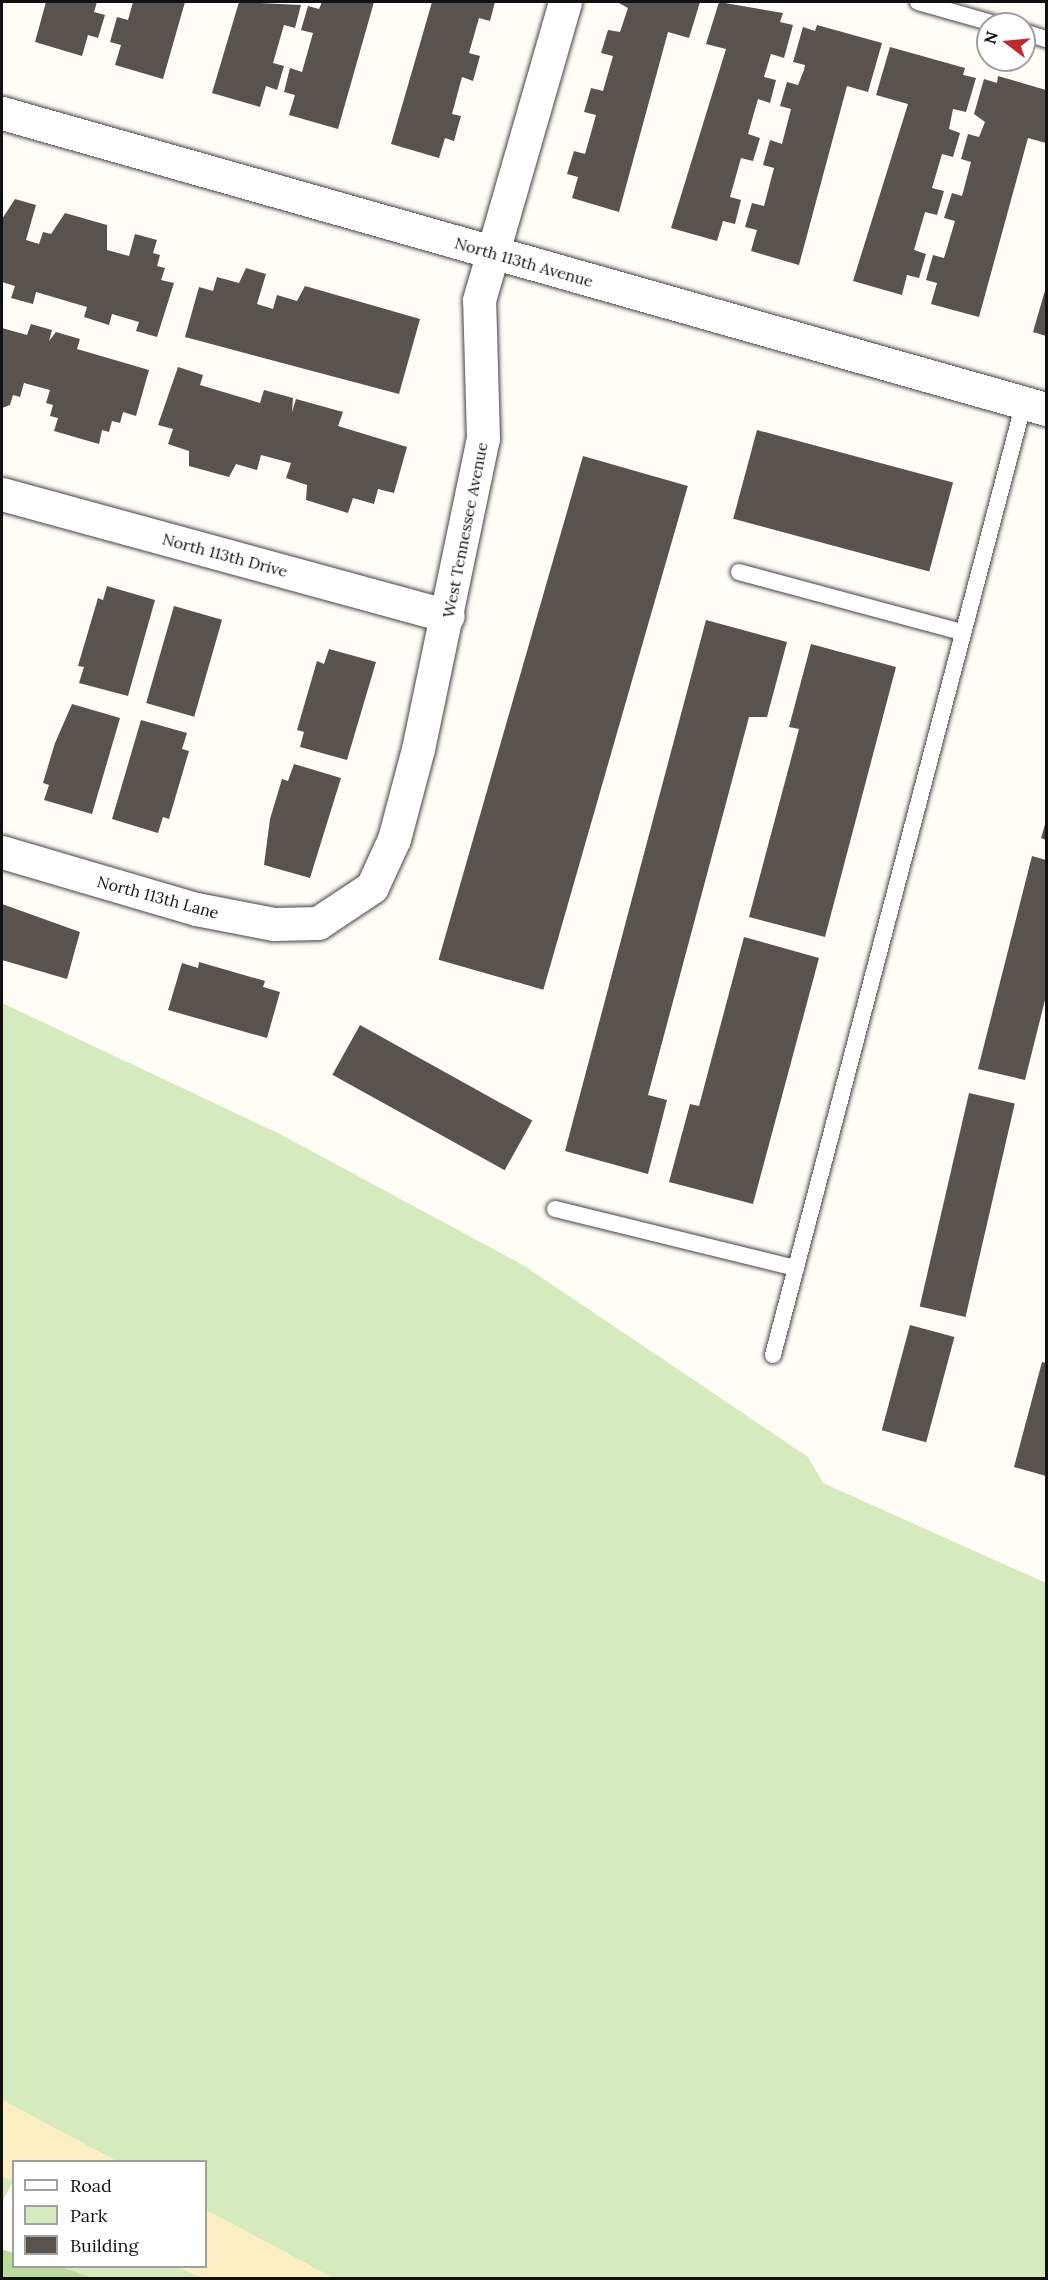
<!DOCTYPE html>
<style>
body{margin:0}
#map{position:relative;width:1048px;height:2280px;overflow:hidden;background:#fffdf5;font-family:Lora,serif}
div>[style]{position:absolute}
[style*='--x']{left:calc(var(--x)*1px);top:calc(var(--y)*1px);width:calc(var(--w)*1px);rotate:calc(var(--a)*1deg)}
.green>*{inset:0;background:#d5ebbd;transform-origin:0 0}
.forest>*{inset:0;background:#b9dc9c}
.sand>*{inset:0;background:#fbeec1}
.building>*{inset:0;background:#5a524d;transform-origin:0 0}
.roads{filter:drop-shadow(0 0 2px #444) drop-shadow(0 0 2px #444)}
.service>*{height:16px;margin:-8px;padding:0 8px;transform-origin:8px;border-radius:8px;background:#fff}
.minor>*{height:33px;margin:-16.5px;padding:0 16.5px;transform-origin:16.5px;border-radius:16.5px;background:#fff}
span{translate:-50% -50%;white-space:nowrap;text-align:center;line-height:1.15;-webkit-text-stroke:6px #fff;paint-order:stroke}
.street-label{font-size:16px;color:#111}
.frame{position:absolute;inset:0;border:3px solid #111;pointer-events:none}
.legend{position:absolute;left:12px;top:2160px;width:195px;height:108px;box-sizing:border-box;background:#fff;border:2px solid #a0a0a0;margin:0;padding:8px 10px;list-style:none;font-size:18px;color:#111}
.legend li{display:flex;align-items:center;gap:12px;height:30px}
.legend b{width:30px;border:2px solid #a0a0a0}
.north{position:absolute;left:976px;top:12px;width:60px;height:60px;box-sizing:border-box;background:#fff;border:2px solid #a0a0a0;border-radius:50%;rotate:286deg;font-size:16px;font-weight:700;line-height:24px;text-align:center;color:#111}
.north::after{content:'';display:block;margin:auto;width:21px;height:27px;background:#c4262e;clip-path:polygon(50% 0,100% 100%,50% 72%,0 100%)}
</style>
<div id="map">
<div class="green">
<i style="clip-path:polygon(2px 1003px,278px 1133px,523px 1265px,808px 1457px,823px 1483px,1046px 1583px,1046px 2278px,333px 2278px,206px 2210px,206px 2162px,116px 2161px,2px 2100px)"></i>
<i style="left:2px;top:2175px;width:13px;height:74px;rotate:29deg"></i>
<i style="clip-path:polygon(62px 2267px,179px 2267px,202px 2278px,92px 2278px)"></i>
</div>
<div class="forest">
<i style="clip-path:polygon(2px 2249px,13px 2253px,14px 2266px,62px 2267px,92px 2278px,2px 2278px)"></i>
</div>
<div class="sand">
<i style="clip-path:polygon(2px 2100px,116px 2161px,14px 2162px,13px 2181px,2px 2175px)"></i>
<i style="clip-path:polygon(206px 2210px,333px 2278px,202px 2278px,179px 2267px,206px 2266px)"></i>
</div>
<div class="building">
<i style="clip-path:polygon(46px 2px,97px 2px,94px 12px,105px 15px,98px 38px,88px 35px,82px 56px,35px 42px)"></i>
<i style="clip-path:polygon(133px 2px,185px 2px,163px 79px,115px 65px,121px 45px,110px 42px,117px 17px,128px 20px)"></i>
<i style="clip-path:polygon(239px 2px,301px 5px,295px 28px,284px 25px,273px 63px,284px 66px,277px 90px,266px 86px,260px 107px,212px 93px)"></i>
<i style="clip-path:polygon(322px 2px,374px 2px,338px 129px,289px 115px,295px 95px,284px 92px,290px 68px,302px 72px,313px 33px,301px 30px,308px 6px,319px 9px)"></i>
<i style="clip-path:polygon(432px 2px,495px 2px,490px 21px,479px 18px,469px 53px,480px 56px,473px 81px,462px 77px,452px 114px,461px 116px,454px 141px,445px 138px,439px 158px,391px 144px)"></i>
<i style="clip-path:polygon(617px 2px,700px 2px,689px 38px,668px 32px,619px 212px,572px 198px,578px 177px,567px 174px,574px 151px,585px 154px,596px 115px,584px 112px,591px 88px,603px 91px,613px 56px,601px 53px,608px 30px,620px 32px,628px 8px)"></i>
<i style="clip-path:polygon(719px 2px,783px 13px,780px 22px,793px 25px,784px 58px,771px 54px,764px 77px,776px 80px,770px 103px,758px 99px,748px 134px,760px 138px,753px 161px,741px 158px,730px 197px,741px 200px,735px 224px,723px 221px,717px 241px,671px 228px,726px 49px,706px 44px)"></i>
<i style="clip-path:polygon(817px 25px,882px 43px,868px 92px,847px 86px,799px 265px,751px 251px,757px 230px,745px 227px,752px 203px,764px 206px,774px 168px,763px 165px,770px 140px,782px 144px,791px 109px,780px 106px,787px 82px,798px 85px,804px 70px,805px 65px,793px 62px,803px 27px,815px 31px)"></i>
<i style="clip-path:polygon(890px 47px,965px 68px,963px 75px,976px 78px,966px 112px,953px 109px,949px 129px,960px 133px,953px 157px,942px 154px,932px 188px,944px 191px,937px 215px,925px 212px,914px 250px,926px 254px,919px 278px,907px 275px,902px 295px,853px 281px,908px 104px,876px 95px)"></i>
<i style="clip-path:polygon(998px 76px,1046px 90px,1046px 143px,1028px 138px,979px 317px,931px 304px,937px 283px,926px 280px,933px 255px,944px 258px,955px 221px,944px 218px,952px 193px,962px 196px,971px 162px,961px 159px,968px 134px,979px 137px,985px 122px,974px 114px,984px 79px,997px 83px)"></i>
<i style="clip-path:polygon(15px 199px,36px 205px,26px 240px,39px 244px,43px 232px,51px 234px,65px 213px,107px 225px,107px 250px,129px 256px,135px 234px,157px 240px,153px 253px,160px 255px,157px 266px,165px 268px,161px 280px,174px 283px,157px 337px,136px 331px,139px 322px,112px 314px,109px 325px,84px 317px,87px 307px,36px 292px,33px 304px,11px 298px,15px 286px,2px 282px,2px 219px)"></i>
<i style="clip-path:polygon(246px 268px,266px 274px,257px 304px,273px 309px,277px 295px,297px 301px,305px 286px,420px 319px,399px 394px,185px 337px,199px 287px,213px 291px,217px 277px,239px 283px)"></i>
<i style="clip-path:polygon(1046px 287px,1046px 336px,1033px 332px)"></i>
<i style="clip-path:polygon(31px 324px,52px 330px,49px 341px,56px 332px,80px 339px,77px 349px,149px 370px,136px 416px,123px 412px,120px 423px,112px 421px,109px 432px,102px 430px,99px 444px,54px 431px,58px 418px,50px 416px,53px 405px,46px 403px,50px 390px,24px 383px,20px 397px,13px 395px,10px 405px,2px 408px,2px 328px,27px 335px)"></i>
<i style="clip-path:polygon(178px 367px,203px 375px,200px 385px,260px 403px,264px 390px,293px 398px,292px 412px,296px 399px,343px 412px,338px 426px,407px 447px,394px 493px,378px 489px,374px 504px,353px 498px,348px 513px,306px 500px,307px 485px,286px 478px,291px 463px,261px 455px,257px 470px,236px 464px,229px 477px,189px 466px,189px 451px,168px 444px,173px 429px,158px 425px)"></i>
<i style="left:757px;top:430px;width:203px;height:92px;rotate:15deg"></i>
<i style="left:583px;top:456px;width:109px;height:524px;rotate:16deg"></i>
<i style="clip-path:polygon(107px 586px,155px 600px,128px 696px,79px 683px,84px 667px,78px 666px,98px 598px,103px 600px)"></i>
<i style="left:174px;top:606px;width:50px;height:101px;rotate:16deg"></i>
<i style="clip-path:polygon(706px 620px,787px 642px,767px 717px,749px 717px,648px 1095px,667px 1100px,648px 1174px,565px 1151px)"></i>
<i style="clip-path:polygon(811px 644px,896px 667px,825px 937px,749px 917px,799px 729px,789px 727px)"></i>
<i style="clip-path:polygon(329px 649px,376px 662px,347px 760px,300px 747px,304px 732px,297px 730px,317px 661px,324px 664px)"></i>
<i style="clip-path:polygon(72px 704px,120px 718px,92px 814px,44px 800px,49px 785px,43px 783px,55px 743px)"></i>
<i style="clip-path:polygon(141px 720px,187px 733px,182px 749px,189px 751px,169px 819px,163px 817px,158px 833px,112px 819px)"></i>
<i style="clip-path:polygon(294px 764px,341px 778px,310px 878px,264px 865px,270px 819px,282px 779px,288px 781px)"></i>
<i style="clip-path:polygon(1046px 821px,1046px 840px,1041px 838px)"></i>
<i style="clip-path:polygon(1032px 856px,1046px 860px,1046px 996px,1025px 1080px,978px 1069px)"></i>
<i style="clip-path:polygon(2px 904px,80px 932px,67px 979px,2px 960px)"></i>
<i style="clip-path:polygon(744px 937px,819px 958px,753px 1204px,669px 1182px,690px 1104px,699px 1106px)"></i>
<i style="clip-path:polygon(199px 962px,265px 981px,263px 987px,280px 992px,267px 1038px,168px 1010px,182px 963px,198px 968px)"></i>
<i style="left:360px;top:1025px;width:197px;height:57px;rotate:29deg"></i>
<i style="left:969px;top:1093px;width:47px;height:219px;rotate:13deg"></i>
<i style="left:910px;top:1325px;width:46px;height:109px;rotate:15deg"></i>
<i style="clip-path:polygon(1042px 1362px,1046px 1363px,1046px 1476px,1014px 1467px)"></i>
</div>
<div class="roads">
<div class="service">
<i style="--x:918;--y:2;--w:80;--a:15.9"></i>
<i style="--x:1024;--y:32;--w:23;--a:18"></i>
<i style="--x:739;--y:572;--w:231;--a:15.1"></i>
<i style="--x:555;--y:1209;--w:248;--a:13.8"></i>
<i style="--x:773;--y:1355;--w:985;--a:-75.24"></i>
</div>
<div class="minor">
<i style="--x:2;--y:113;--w:1085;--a:15.83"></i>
<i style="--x:2;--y:494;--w:462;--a:15.3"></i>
<i style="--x:2;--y:852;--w:202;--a:16.4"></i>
<i style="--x:196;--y:909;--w:79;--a:10.9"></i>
<i style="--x:274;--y:924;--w:44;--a:-1.3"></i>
<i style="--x:318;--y:923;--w:65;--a:-33.7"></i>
<i style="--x:372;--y:887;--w:53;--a:-65.4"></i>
<i style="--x:394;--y:839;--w:93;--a:-75.1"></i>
<i style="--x:418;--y:749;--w:317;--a:-78.2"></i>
<i style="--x:483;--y:439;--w:139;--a:-91.6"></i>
<i style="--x:479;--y:300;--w:310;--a:-73.9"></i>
</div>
</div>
<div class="street-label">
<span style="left:524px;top:262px;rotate:16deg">North 113th Avenue</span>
<span style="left:465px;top:530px;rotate:-79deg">West Tennessee Avenue</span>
<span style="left:225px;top:555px;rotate:15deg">North 113th Drive</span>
<span style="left:158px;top:897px;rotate:15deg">North 113th Lane</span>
</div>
<div class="frame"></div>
<ul class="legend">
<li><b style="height:8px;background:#fff"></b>Road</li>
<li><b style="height:16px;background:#d5ebbd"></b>Park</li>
<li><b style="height:16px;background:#5a524d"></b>Building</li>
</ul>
<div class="north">N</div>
</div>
